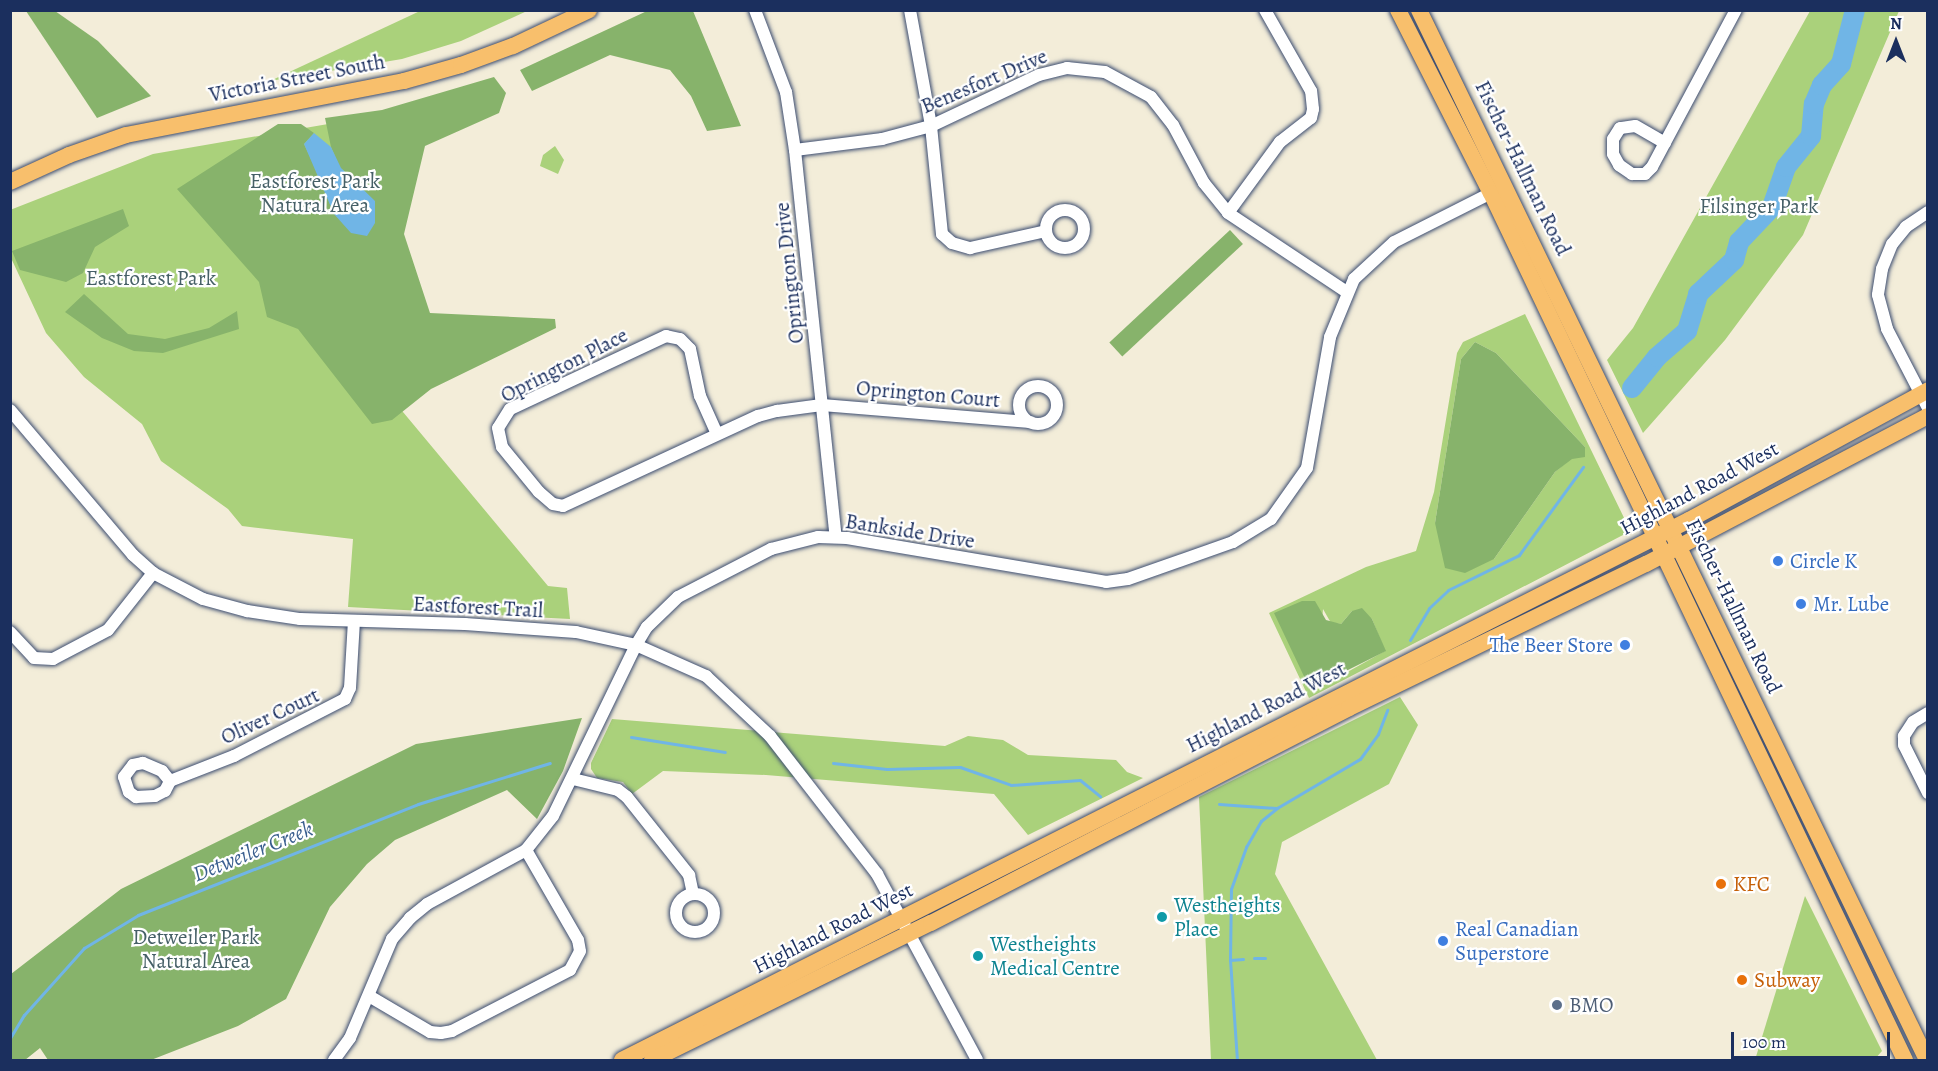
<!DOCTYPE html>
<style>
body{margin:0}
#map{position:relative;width:1938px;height:1071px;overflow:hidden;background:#f3edd9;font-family:Alegreya,serif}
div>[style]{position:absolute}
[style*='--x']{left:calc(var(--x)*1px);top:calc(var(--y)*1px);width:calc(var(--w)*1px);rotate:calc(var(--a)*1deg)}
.green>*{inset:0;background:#aad17b}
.forest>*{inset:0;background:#87b36b;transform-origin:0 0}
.water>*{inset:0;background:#70b5e6}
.stream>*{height:3px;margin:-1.5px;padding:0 1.5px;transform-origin:1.5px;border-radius:1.5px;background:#70b5e6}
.river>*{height:20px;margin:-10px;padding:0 10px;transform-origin:10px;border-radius:10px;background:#70b5e6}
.roads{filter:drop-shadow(0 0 2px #3b4c70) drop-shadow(0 0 2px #3b4c70)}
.minor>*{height:12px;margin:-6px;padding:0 6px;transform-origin:6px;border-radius:6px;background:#fff}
.minor>.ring{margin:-6px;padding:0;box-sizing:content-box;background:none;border:12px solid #fff;border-radius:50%}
.major>*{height:16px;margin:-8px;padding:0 8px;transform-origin:8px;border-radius:8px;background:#f8bf6c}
.dots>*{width:16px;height:16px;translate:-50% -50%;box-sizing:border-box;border:3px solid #fff;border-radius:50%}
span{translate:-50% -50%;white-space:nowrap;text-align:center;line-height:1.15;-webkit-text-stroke:4.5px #fff;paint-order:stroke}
.street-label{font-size:21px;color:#1b2f5e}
.park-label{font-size:21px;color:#466067}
.shop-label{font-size:21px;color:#366cbe}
.left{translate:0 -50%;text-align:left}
.right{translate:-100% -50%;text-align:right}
.food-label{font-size:21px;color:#c56008}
.culture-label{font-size:21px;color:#0d838f}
.service-label{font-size:21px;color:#4e5e75}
.water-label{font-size:22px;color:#395e8e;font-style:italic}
.frame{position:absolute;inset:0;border:12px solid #1b2f5e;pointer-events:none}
.north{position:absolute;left:1866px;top:12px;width:60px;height:60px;-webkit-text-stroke:4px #fff;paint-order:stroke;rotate:0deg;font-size:16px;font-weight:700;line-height:24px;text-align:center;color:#1b2f5e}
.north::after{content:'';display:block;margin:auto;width:21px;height:27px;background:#1b2f5e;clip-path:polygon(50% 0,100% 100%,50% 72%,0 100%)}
.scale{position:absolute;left:1731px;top:1032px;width:159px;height:27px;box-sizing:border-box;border:3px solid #1b2f5e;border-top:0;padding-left:8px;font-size:18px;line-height:21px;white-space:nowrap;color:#1b2f5e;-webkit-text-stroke:4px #fff;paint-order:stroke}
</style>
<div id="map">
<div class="green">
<i style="clip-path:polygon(420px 11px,527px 11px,461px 41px,402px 59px,270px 81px)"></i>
<i style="clip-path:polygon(1810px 11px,1899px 11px,1803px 235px,1725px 340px,1643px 433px,1607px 360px,1633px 328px)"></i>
<i style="clip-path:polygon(427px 107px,389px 138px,393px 400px,548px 586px,567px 588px,570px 619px,348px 607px,353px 539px,242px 526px,228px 509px,161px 461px,142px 424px,84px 377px,46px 333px,11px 258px,10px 210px,153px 154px)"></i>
<i style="clip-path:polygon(555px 146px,564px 160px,558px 174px,540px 166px,543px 155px)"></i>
<i style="clip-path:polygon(evenodd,1525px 314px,1628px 526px,1623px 535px,1309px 698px,1269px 613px,1366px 567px,1416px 551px,1434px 492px,1457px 353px,1463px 342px,1525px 314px,1475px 342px,1496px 353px,1585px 447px,1555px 472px,1494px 559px,1435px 523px,1461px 359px,1475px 342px,1525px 314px,1323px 609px,1331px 623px,1341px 624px,1352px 611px,1372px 619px,1385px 651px,1317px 689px,1323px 609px)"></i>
<i style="clip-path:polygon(1400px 697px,1418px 725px,1389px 784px,1282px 842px,1275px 874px,1377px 1060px,1211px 1060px,1199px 797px)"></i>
<i style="clip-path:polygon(612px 719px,945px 746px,968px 736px,1003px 740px,1028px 755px,1116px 760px,1127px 772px,1143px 778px,1028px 835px,994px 794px,766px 775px,663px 771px,632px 794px,623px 782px,597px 778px,591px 769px,591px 763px)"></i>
<i style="clip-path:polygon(1805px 896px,1882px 1051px,1874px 1060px,1755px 1060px)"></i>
</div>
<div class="forest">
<i style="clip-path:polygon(26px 11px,55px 11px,98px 41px,151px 96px,97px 118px)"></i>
<i style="clip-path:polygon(647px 11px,693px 11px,741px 126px,707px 131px,691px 96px,670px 70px,610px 55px,532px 91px,520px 70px)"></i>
<i style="clip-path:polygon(494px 77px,506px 93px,499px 113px,425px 146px,404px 234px,430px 313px,555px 319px,556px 328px,431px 389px,392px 420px,372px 424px,298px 329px,267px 317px,259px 282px,177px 189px,278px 124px,301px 124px,314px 133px,304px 144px,311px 159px,359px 182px,340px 168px,331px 147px,325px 118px,382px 110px)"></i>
<i style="clip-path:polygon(123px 209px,129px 226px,95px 247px,83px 273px,66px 282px,20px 270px,12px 251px)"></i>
<i style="left:1230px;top:230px;width:19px;height:165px;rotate:47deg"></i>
<i style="clip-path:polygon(84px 294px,128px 334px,165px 339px,209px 328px,237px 311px,239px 329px,163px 353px,134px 351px,102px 338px,65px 312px)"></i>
<i style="clip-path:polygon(1475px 342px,1496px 353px,1585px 447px,1585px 457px,1572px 459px,1555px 472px,1494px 559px,1465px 573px,1445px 568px,1435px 523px,1461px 359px)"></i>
<i style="clip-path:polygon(1302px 601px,1315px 601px,1326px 620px,1341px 624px,1352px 611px,1362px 608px,1372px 619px,1386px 651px,1310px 689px,1274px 613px)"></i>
<i style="clip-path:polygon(582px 718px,563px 771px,537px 819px,507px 790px,395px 840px,367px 864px,330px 907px,286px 999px,238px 1026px,151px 1060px,48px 1060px,40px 1048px,25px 1060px,11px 1060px,11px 974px,121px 889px,416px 744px)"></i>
</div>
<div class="water">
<i style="clip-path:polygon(314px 133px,331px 147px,341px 168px,375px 201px,375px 223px,367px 236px,351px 233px,334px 214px,304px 144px)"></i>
</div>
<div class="stream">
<i style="--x:1410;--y:640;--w:37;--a:-59"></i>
<i style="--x:1429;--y:608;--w:26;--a:-43"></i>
<i style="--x:1448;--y:590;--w:79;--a:-26.2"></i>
<i style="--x:1519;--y:555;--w:109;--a:-54"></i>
<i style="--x:631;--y:737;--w:95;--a:9.1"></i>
<i style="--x:833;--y:763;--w:54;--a:6.3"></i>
<i style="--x:887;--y:769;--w:73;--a:-1.6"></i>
<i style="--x:960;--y:767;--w:54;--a:19.4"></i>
<i style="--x:1011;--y:785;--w:69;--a:-4.1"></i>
<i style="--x:1080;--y:780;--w:26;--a:39"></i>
<i style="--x:1219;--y:804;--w:57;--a:4"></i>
<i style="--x:1254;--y:958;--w:11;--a:0"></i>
<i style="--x:1230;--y:960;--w:13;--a:-4"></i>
<i style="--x:10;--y:1038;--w:27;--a:-59"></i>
<i style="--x:24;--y:1015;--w:90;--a:-48.2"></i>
<i style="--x:84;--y:948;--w:63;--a:-31.4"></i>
<i style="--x:138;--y:915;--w:301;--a:-21.6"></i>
<i style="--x:418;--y:804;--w:138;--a:-17.3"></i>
<i style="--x:1237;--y:1060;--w:100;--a:-94"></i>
<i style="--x:1230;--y:960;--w:71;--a:-89.2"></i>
<i style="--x:1231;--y:889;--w:45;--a:-70.3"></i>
<i style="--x:1246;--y:847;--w:30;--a:-60"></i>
<i style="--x:1261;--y:821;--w:21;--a:-39"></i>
<i style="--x:1277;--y:808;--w:96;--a:-30.6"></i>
<i style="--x:1360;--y:759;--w:31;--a:-54"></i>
<i style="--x:1378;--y:734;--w:26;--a:-69"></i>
</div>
<div class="river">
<i style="--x:1632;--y:388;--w:40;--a:-51"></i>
<i style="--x:1657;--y:357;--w:40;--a:-41"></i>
<i style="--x:1687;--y:331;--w:39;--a:-73"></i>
<i style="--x:1698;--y:294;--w:50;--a:-43.4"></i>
<i style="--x:1734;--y:260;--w:19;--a:-74"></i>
<i style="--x:1739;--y:242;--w:48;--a:-46.7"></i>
<i style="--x:1772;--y:207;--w:42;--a:-70.7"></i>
<i style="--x:1786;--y:167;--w:40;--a:-51"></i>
<i style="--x:1811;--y:136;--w:32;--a:-85"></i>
<i style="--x:1814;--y:104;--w:21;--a:-67"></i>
<i style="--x:1822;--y:85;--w:28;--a:-48"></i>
<i style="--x:1841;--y:64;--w:56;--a:-75.5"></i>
</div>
<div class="roads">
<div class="minor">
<i style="--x:755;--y:10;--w:88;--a:69.3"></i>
<i style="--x:786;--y:92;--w:59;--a:81.2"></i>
<i style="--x:795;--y:150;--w:389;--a:84"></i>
<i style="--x:910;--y:10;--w:118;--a:79.7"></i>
<i style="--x:931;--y:126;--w:109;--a:84.2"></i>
<i style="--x:942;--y:234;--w:13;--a:42"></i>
<i style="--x:952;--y:243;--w:19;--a:16"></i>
<i style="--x:970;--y:248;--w:78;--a:-12.6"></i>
<i style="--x:1665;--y:143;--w:34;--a:-150"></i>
<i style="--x:1635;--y:126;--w:15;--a:172"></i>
<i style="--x:1620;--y:128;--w:13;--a:122"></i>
<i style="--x:1613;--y:139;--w:15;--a:90"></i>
<i style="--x:1613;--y:154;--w:13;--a:61"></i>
<i style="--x:1619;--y:165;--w:16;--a:35"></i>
<i style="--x:1632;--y:174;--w:13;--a:0"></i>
<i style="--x:1645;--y:174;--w:10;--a:-45"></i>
<i style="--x:1652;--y:167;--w:178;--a:-61.9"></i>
<i style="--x:795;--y:150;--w:88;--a:-7.2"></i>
<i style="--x:882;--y:139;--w:51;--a:-14.9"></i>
<i style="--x:931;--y:126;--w:119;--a:-25.3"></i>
<i style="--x:1039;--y:75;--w:29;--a:-14"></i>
<i style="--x:1067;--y:68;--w:38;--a:6"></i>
<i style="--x:1105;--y:72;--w:52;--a:28.5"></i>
<i style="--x:1151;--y:97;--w:36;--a:52"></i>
<i style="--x:1173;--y:125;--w:66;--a:61.9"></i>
<i style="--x:1204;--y:183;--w:38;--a:51"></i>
<i style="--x:1228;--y:213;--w:143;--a:33.6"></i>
<i class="ring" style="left:1046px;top:210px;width:26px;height:26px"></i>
<i style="--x:1928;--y:212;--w:27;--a:146"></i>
<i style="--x:1906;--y:227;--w:22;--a:129"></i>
<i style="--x:1892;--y:244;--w:27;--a:112"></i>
<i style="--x:1882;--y:269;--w:26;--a:99"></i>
<i style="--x:1878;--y:295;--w:35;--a:75"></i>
<i style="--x:1887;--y:329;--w:89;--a:62.6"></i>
<i style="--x:1228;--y:213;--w:88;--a:-53.8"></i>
<i style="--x:1280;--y:142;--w:39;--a:-38"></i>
<i style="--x:1311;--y:118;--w:9;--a:-77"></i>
<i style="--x:1313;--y:109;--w:18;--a:-96"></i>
<i style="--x:1311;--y:91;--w:93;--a:-119.6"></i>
<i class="ring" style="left:1019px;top:386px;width:26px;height:26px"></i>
<i style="--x:10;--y:410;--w:190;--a:49.7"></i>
<i style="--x:133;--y:555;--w:27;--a:42"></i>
<i style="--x:153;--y:573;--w:56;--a:27.5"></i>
<i style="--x:203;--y:599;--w:46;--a:15.3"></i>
<i style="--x:247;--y:611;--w:54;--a:8.6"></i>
<i style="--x:300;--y:619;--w:165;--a:1.7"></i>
<i style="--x:465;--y:624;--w:111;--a:4.1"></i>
<i style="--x:576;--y:632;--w:61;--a:12.2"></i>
<i style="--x:636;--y:645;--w:77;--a:23.9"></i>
<i style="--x:706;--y:676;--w:88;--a:43.2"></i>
<i style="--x:770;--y:736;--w:175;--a:52.2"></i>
<i style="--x:877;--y:874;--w:211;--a:61.7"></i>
<i style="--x:717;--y:434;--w:42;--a:-114.1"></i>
<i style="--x:700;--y:396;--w:48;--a:-102"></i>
<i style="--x:690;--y:349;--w:14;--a:-135"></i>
<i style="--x:680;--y:339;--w:14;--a:-168"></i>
<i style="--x:666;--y:336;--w:172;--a:154.9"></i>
<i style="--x:510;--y:409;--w:22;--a:122"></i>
<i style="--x:498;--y:428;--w:19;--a:78"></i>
<i style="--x:502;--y:447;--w:58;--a:50.6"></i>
<i style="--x:539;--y:492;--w:18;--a:41"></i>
<i style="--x:553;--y:504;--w:10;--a:11"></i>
<i style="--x:563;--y:506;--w:215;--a:-24.8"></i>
<i style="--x:758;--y:416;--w:20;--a:-15"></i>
<i style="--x:777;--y:411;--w:45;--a:-7.6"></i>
<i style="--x:822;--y:405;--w:209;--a:4.7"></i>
<i style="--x:10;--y:632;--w:35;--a:47"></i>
<i style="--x:34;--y:658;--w:19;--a:3"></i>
<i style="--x:53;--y:659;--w:62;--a:-27.8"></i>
<i style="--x:108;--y:630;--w:73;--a:-51.7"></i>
<i style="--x:1928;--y:713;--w:17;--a:149"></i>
<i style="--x:1913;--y:722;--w:17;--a:123"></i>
<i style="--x:1904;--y:736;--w:9;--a:90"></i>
<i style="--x:1904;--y:745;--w:54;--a:63.4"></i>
<i style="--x:573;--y:779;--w:46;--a:13.7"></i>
<i style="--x:618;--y:790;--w:11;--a:38"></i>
<i style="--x:627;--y:797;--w:100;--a:51.5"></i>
<i style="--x:689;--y:875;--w:19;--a:78"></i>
<i style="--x:170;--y:781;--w:13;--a:-129"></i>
<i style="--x:162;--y:771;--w:21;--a:-157"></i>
<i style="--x:143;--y:763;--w:10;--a:169"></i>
<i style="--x:133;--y:765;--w:15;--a:127"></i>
<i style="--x:124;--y:777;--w:16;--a:72"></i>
<i style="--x:129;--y:792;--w:9;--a:36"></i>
<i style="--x:136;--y:797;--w:19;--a:-3"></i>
<i style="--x:155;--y:796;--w:11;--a:-27"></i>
<i style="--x:165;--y:791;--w:11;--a:-63"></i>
<i style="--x:170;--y:781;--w:69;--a:-21.3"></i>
<i style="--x:234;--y:756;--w:125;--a:-27.2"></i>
<i style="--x:345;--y:699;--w:12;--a:-66"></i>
<i style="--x:350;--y:688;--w:67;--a:-86.6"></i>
<i class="ring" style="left:676px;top:894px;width:26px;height:26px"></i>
<i style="--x:369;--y:996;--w:71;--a:30.5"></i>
<i style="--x:430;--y:1032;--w:11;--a:5"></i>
<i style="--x:441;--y:1033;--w:11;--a:-10"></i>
<i style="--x:452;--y:1031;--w:133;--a:-27.3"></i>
<i style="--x:570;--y:970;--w:21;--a:-62"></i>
<i style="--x:580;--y:951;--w:11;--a:-100"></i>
<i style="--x:578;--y:940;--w:104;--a:-120"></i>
<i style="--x:334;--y:1060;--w:27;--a:-54"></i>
<i style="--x:350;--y:1038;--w:108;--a:-67"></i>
<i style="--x:392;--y:939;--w:28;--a:-49"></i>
<i style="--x:410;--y:918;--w:22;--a:-39"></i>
<i style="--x:427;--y:904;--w:113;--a:-28.6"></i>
<i style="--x:526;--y:850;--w:43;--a:-51.5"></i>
<i style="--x:553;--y:816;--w:190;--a:-64.1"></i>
<i style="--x:636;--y:645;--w:21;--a:-59"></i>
<i style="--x:647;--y:627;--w:43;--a:-44.1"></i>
<i style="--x:678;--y:597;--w:105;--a:-27.3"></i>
<i style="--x:771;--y:549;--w:49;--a:-14.3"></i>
<i style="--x:818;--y:537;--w:29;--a:2"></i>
<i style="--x:847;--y:538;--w:263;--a:9.6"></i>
<i style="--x:1106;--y:582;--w:22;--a:-8"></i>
<i style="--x:1128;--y:579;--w:111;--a:-19.4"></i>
<i style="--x:1233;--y:542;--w:44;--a:-31.2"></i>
<i style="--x:1271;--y:519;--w:62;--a:-54.8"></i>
<i style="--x:1307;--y:468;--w:133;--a:-80"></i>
<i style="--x:1330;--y:337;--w:63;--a:-67.5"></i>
<i style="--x:1354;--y:279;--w:54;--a:-42.8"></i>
<i style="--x:1394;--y:242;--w:109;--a:-26.8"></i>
</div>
<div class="major">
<i style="--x:1398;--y:10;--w:205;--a:63.1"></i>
<i style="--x:1491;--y:193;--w:961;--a:64.48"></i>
<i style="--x:1419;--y:10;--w:1166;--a:64.18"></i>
<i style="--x:10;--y:182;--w:65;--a:-24.6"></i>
<i style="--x:69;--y:155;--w:60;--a:-19.3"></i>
<i style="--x:126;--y:135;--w:283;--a:-11"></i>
<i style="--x:404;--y:81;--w:59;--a:-15.7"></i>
<i style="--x:461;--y:65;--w:55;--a:-20.1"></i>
<i style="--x:513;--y:46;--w:84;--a:-25.3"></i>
<i style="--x:622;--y:1060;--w:1196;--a:-26.84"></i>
<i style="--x:1689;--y:520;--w:272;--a:-28.5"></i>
<i style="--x:652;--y:1060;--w:311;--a:-26.2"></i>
<i style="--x:931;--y:923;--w:470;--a:-27.2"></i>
<i style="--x:1349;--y:708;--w:330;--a:-25.9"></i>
<i style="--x:1646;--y:564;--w:318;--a:-27.7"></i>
</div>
</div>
<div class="dots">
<i style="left:1778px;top:561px;background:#3f7fe0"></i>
<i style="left:1801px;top:604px;background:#3f7fe0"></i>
<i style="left:1625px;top:645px;background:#3f7fe0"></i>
<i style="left:1721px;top:884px;background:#e8710a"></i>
<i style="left:1162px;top:917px;background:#0f9aa8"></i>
<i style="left:1443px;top:941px;background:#3f7fe0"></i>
<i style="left:978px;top:956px;background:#0f9aa8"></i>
<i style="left:1742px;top:980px;background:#e8710a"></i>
<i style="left:1557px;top:1005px;background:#5c6f8a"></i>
</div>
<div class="street-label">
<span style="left:297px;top:78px;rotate:-11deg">Victoria Street South</span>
<span style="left:984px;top:81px;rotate:-23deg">Benesfort Drive</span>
<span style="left:1523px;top:168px;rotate:64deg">Fischer-Hallman Road</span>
<span style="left:789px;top:273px;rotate:-96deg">Oprington Drive</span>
<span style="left:564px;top:365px;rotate:-27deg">Oprington Place</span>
<span style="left:928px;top:394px;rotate:5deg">Oprington Court</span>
<span style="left:1699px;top:488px;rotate:-28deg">Highland Road West</span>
<span style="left:910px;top:531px;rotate:9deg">Bankside Drive</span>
<span style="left:1734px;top:606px;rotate:64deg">Fischer-Hallman Road</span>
<span style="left:478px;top:607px;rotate:3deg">Eastforest Trail</span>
<span style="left:1266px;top:707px;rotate:-27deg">Highland Road West</span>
<span style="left:270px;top:716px;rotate:-25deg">Oliver Court</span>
<span style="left:833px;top:928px;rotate:-27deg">Highland Road West</span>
</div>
<div class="park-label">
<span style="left:315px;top:193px">Eastforest Park<br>Natural Area</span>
<span style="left:1759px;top:206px">Filsinger Park</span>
<span style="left:151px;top:278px">Eastforest Park</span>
<span style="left:196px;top:949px">Detweiler Park<br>Natural Area</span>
</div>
<div class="shop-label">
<span class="left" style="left:1790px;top:561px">Circle K</span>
<span class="left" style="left:1813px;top:604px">Mr. Lube</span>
<span class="right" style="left:1613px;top:645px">The Beer Store</span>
<span class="left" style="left:1455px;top:941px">Real Canadian<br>Superstore</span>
</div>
<div class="food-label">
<span class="left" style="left:1733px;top:884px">KFC</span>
<span class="left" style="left:1754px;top:980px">Subway</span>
</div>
<div class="culture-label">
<span class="left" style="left:1174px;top:917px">Westheights<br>Place</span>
<span class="left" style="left:990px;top:956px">Westheights<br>Medical Centre</span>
</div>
<div class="service-label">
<span class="left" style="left:1569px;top:1005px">BMO</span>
</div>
<div class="water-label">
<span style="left:253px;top:852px;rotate:-22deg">Detweiler Creek</span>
</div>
<div class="frame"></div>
<div class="north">N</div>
<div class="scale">100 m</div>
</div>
